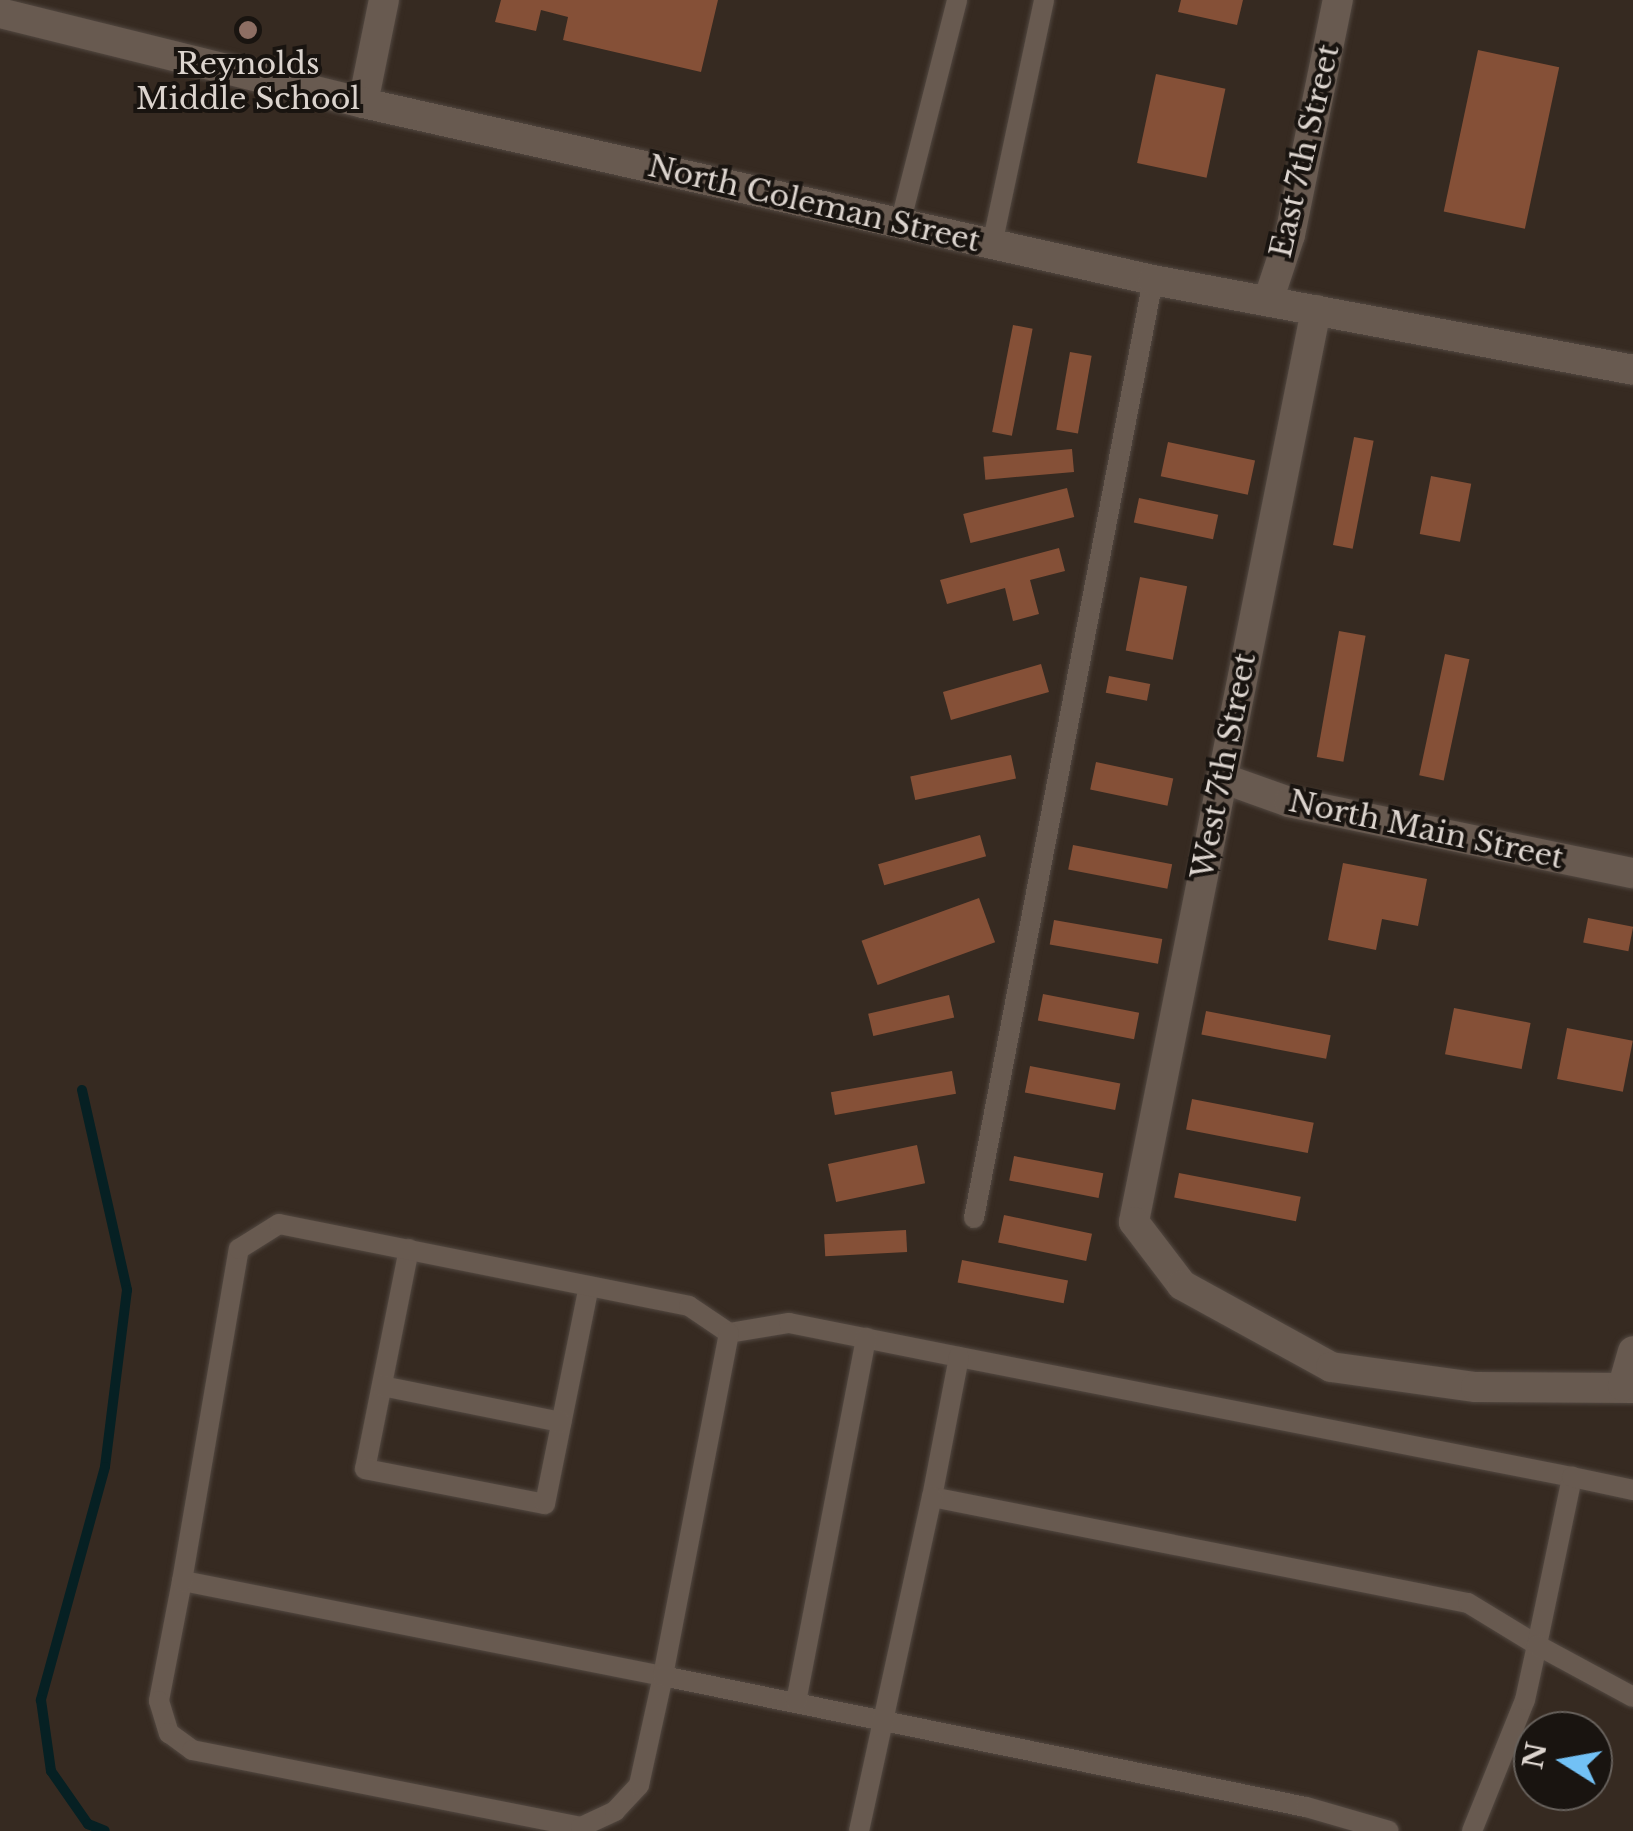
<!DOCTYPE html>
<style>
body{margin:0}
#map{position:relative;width:1633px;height:1831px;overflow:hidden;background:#362a21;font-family:"Libre Baskerville",serif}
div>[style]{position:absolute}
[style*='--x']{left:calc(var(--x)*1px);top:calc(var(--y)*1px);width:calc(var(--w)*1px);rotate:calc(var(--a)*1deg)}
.stream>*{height:10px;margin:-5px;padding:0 5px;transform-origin:5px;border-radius:5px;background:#062023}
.building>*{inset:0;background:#855037;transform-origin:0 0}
.roads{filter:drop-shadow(0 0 2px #524841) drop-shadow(0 0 2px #524841)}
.lane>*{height:20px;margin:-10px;padding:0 10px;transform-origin:10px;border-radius:10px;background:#685a50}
.street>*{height:30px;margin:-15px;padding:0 15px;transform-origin:15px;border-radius:15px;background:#685a50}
.secondary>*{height:30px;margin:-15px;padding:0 15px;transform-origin:15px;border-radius:15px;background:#685a50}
.dots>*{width:28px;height:28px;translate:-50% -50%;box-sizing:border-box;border:5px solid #191410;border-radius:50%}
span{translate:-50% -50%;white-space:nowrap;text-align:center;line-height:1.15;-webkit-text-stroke:8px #191410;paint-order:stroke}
.poi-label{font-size:30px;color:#dcd4ce}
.street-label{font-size:30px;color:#dcd4ce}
.north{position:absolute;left:1513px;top:1711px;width:100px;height:100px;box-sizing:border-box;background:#191410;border:2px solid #67615c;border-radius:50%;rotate:281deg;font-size:28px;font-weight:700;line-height:40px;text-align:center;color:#dcd4ce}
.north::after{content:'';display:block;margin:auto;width:35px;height:45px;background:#72c1f5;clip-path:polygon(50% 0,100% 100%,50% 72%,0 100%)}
</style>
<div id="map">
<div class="stream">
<i style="--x:82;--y:1090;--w:205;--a:77.3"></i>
<i style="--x:127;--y:1290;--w:178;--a:97.1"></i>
<i style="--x:105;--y:1467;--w:242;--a:105.4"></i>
<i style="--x:41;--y:1700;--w:72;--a:82"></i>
<i style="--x:51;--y:1771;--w:65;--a:55.1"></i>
<i style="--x:88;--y:1824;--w:18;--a:22"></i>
</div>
<div class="building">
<i style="clip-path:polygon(501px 0,718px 0,701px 72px,563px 40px,568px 17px,541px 10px,536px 31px,495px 22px)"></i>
<i style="clip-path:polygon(1181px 0,1243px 0,1237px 25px,1178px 12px)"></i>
<i style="left:1478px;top:50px;width:83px;height:165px;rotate:12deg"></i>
<i style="left:1156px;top:74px;width:71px;height:91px;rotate:12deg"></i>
<i style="left:1013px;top:325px;width:20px;height:109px;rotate:11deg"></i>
<i style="left:1070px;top:352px;width:22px;height:79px;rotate:10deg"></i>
<i style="left:1354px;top:437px;width:20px;height:110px;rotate:11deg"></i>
<i style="left:1168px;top:442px;width:89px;height:35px;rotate:12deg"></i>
<i style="left:1072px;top:449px;width:23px;height:89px;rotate:85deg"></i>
<i style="left:1431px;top:476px;width:41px;height:59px;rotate:11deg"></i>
<i style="left:1067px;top:488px;width:30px;height:107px;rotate:76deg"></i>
<i style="left:1139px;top:498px;width:81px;height:25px;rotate:12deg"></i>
<i style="clip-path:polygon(1059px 548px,1065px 571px,1030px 580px,1039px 614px,1013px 621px,1005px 588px,947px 604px,940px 580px)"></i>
<i style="left:1140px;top:577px;width:48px;height:75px;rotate:11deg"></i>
<i style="left:1339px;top:631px;width:27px;height:128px;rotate:10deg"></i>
<i style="left:1445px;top:654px;width:25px;height:124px;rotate:12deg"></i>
<i style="left:1041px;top:664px;width:29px;height:102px;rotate:74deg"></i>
<i style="left:1109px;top:676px;width:42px;height:17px;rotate:11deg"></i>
<i style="left:1011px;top:755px;width:24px;height:103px;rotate:78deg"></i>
<i style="left:1096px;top:762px;width:79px;height:28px;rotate:12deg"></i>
<i style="left:980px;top:835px;width:22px;height:106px;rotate:74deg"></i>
<i style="left:1073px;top:845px;width:101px;height:25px;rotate:11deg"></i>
<i style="clip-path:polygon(1343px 863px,1427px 879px,1418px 926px,1382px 919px,1376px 950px,1328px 940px)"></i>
<i style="left:979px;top:898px;width:47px;height:125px;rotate:70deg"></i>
<i style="left:1588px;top:918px;width:46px;height:25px;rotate:11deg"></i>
<i style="left:1054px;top:920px;width:110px;height:25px;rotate:10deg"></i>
<i style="left:1043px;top:994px;width:98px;height:27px;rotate:11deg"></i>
<i style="left:949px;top:995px;width:23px;height:83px;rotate:77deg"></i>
<i style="left:1454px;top:1008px;width:78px;height:47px;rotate:11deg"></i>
<i style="left:1206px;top:1011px;width:127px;height:24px;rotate:11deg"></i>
<i style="left:1567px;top:1028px;width:67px;height:52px;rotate:11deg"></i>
<i style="left:1030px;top:1066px;width:92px;height:27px;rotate:11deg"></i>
<i style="left:952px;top:1071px;width:23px;height:123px;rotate:80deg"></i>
<i style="left:1192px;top:1099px;width:124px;height:31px;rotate:11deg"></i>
<i style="left:917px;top:1145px;width:39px;height:91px;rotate:78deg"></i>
<i style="left:1014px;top:1156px;width:91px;height:25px;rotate:11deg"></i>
<i style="left:1179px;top:1173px;width:124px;height:25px;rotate:11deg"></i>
<i style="left:1004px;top:1215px;width:90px;height:28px;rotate:12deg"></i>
<i style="left:906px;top:1230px;width:22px;height:82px;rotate:87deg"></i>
<i style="left:962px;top:1260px;width:108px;height:23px;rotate:11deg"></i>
</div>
<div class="roads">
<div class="lane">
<i style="--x:900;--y:224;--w:231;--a:-75.7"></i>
<i style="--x:992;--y:245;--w:250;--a:-78"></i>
<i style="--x:974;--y:1218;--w:955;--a:-79.2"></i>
<i style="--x:409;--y:1249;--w:224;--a:101.3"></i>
<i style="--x:365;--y:1469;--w:183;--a:11"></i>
<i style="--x:545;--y:1504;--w:222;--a:-78.6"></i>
<i style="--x:729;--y:1333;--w:61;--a:-9.5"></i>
<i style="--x:789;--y:1323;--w:173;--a:11.3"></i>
<i style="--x:382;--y:1386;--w:183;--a:11.4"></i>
<i style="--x:1572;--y:1477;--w:625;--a:-168.92"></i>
<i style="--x:959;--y:1357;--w:143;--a:100.9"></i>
<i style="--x:932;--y:1497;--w:546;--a:11.19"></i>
<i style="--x:1468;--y:1603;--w:81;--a:31.3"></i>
<i style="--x:1537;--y:1645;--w:172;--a:-78.2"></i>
<i style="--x:1572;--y:1477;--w:62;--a:12"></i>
<i style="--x:182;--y:1581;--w:122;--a:100.9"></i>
<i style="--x:159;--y:1701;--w:34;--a:73"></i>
<i style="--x:169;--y:1733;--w:29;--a:36"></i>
<i style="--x:192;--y:1750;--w:397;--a:11.2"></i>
<i style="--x:581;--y:1827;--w:38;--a:-25"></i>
<i style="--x:615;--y:1811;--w:35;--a:-47"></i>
<i style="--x:639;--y:1785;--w:112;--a:-77.6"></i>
<i style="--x:663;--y:1676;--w:490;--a:-168.8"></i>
<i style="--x:182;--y:1581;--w:337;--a:-80.3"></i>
<i style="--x:239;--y:1249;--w:47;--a:-32"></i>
<i style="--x:279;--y:1224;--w:418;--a:11.3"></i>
<i style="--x:689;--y:1306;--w:48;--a:34"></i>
<i style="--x:729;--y:1333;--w:349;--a:100.9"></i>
<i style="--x:663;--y:1676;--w:656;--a:11.52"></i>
<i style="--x:1306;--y:1807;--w:86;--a:16.1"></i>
<i style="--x:796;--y:1702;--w:371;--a:-79.1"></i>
<i style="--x:859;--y:1831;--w:342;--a:-77.7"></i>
<i style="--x:1472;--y:1831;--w:141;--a:-68"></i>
<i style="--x:1525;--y:1700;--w:56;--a:-77.7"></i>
<i style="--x:1537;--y:1645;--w:109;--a:28.4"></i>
</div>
<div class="street">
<i style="--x:363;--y:103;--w:105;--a:-78.5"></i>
<i style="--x:1268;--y:301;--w:70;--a:-71.6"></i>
<i style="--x:1290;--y:235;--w:240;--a:-78.5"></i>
<i style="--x:1316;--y:310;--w:930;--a:101.29"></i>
<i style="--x:1134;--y:1222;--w:79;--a:52.7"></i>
<i style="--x:1182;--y:1285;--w:170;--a:28.8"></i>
<i style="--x:1331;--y:1367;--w:146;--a:7.9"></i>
<i style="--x:1476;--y:1387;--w:157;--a:0.4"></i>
<i style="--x:1222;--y:778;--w:71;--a:19.7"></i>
<i style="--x:1289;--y:802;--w:351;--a:11.7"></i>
<i style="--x:1623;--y:1386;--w:36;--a:-74"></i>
</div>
<div class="secondary">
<i style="--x:0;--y:13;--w:374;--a:13.9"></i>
<i style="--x:363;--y:103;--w:810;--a:12.63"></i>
<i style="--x:1153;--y:280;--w:488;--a:10.6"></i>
</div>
</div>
<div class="dots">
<i style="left:248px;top:30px;background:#8d6e63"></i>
</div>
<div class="poi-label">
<span style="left:248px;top:81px">Reynolds<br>Middle School</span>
</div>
<div class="street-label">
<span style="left:1305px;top:151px;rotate:-77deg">East 7th Street</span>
<span style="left:814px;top:204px;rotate:13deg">North Coleman Street</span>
<span style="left:1224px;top:766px;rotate:-79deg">West 7th Street</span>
<span style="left:1426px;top:830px;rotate:12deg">North Main Street</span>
</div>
<div class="north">N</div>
</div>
